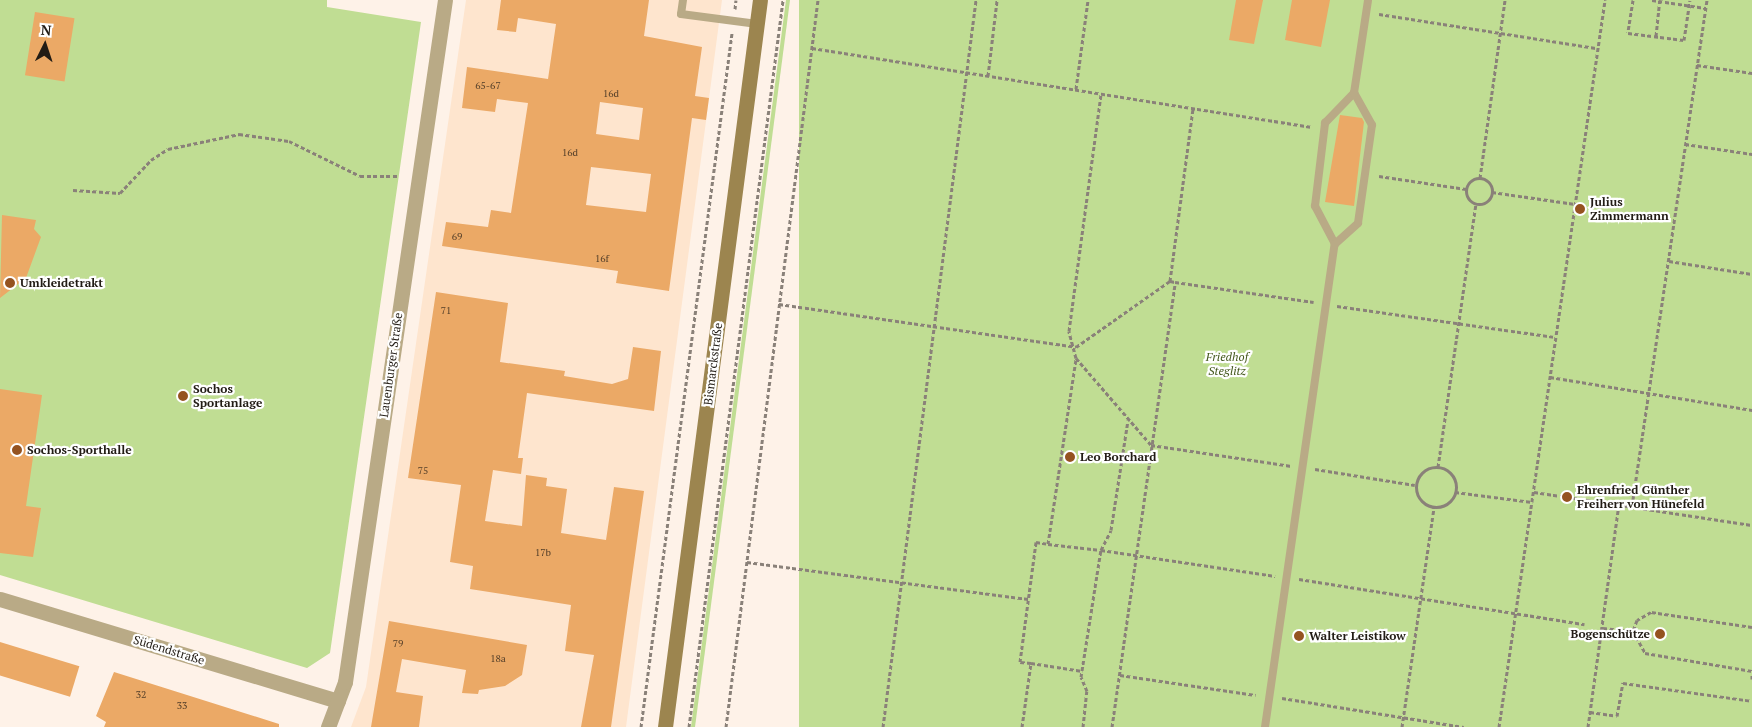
<!DOCTYPE html>
<meta charset="utf-8">
<style>
body{margin:0}
#map{position:relative;width:1752px;height:727px;overflow:hidden;background:#fef2e8;font-family:"PT Serif",serif}
div>[style]{position:absolute}
[style*='--x']{left:calc(var(--x)*1px);top:calc(var(--y)*1px);width:calc(var(--w)*1px);rotate:calc(var(--a)*1deg)}
.built>*{inset:0;background:#fee5ce}
.green>*{inset:0;background:#c0dd93;transform-origin:0 0}
.building>*{inset:0;background:#eba966;transform-origin:0 0}
.path>*{height:3px;margin-top:-1.5px;transform-origin:0;background:repeating-linear-gradient(90deg,#8a8179 0 4px,transparent 0 6.5px)}
.path>.ring{margin:-1.5px;padding:0;box-sizing:content-box;background:none;border:3px solid #8a8179;border-radius:50%}
.lane>*{height:8px;margin:-4px;padding:0 4px;transform-origin:4px;border-radius:4px;background:#b9aa86}
.street>*{height:15px;margin:-7.5px;padding:0 7.5px;transform-origin:7.5px;border-radius:7.5px;background:#b9aa86}
.secondary>*{height:15px;margin:-7.5px;padding:0 7.5px;transform-origin:7.5px;border-radius:7.5px;background:#9c854f}
.dots>*{width:14px;height:14px;translate:-50% -50%;box-sizing:border-box;border:2px solid #fff;border-radius:50%}
span{translate:-50% -50%;white-space:nowrap;text-align:center;line-height:1.15;-webkit-text-stroke:4.5px #fff;paint-order:stroke}
.number-label{font-size:10px;color:#543f29}
.number-label span{-webkit-text-stroke-width:0}
.poi-label{font-size:12px;color:#221c15;font-weight:700}
.left{translate:0 -50%;text-align:left}
.right{translate:-100% -50%;text-align:right}
.park-label{font-size:12px;color:#45591e;font-style:italic}
.street-label{font-size:12px;color:#221c15}
.north{position:absolute;left:20px;top:20px;width:50px;height:50px;-webkit-text-stroke:4px #fff;paint-order:stroke;rotate:4deg;font-size:14px;font-weight:700;line-height:20px;text-align:center;color:#221c15}
.north::after{content:'';display:block;margin:auto;width:18px;height:22px;background:#221c15;clip-path:polygon(50% 0,100% 100%,50% 72%,0 100%)}
</style>
<div id="map">
<div class="built">
<i style="clip-path:polygon(466px 0,722px 0,626px 727px,351px 727px,366px 687px)"></i>
</div>
<div class="green">
<i style="clip-path:polygon(0 0,327px 0,327px 7px,421px 22px,330px 653px,307px 668px,0 575px)"></i>
<i style="clip-path:polygon(786px 0,790px 0,705px 651px,695px 727px,691px 727px)"></i>
<i style="left:799px;top:0;width:953px;height:733px"></i>
</div>
<div class="building">
<i style="clip-path:polygon(evenodd,501px 0,649px 0,644px 36px,702px 47px,695px 96px,709px 98px,706px 120px,692px 118px,669px 291px,616px 283px,618px 271px,442px 246px,446px 222px,488px 227px,491px 210px,511px 213px,528px 103px,497px 99px,495px 112px,462px 108px,467px 67px,548px 79px,556px 24px,518px 18px,516px 32px,497px 30px,501px 0,600px 102px,643px 108px,639px 140px,596px 134px,600px 102px,501px 0,591px 167px,651px 174px,646px 212px,586px 205px,591px 167px)"></i>
<i style="clip-path:polygon(1236px 0,1263px 0,1254px 44px,1229px 40px)"></i>
<i style="clip-path:polygon(1292px 0,1330px 0,1321px 47px,1285px 40px)"></i>
<i style="left:35px;top:12px;width:40px;height:64px;rotate:9deg"></i>
<i style="clip-path:polygon(1340px 115px,1362px 118px,1364px 122px,1354px 206px,1325px 202px)"></i>
<i style="clip-path:polygon(2px 215px,36px 220px,34px 229px,41px 237px,26px 278px,0 298px)"></i>
<i style="clip-path:polygon(436px 292px,508px 303px,500px 362px,565px 371px,564px 376px,612px 384px,628px 379px,633px 347px,661px 351px,654px 411px,527px 393px,518px 458px,523px 458px,521px 474px,493px 470px,485px 521px,522px 526px,526px 475px,547px 478px,546px 486px,567px 489px,561px 533px,606px 540px,614px 487px,644px 491px,611px 727px,581px 727px,594px 655px,565px 651px,571px 605px,470px 589px,473px 566px,450px 562px,461px 485px,408px 478px)"></i>
<i style="clip-path:polygon(0 389px,42px 395px,26px 506px,41px 508px,33px 557px,0 553px)"></i>
<i style="clip-path:polygon(389px 621px,527px 645px,522px 675px,505px 686px,479px 690px,478px 694px,462px 693px,466px 670px,402px 659px,396px 692px,423px 696px,419px 727px,371px 727px)"></i>
<i style="left:0;top:642px;width:83px;height:32px;rotate:17deg"></i>
<i style="clip-path:polygon(114px 672px,279px 724px,279px 727px,104px 727px,106px 722px,96px 716px)"></i>
</div>
<div class="path">
<i style="--x:1633;--y:0;--w:33;--a:99"></i>
<i style="--x:1628;--y:33;--w:56;--a:7.1"></i>
<i style="--x:1684;--y:40;--w:40;--a:-81.5"></i>
<i style="--x:1652;--y:0;--w:54;--a:8.6"></i>
<i style="--x:735;--y:9;--w:9;--a:-84"></i>
<i style="--x:1379;--y:14;--w:221;--a:8.9"></i>
<i style="--x:1656;--y:36;--w:36;--a:-84"></i>
<i style="--x:812;--y:48;--w:506;--a:8.98"></i>
<i style="--x:1697;--y:65;--w:56;--a:8.3"></i>
<i style="--x:988;--y:76;--w:77;--a:-83.2"></i>
<i style="--x:1076;--y:89;--w:90;--a:-82.3"></i>
<i style="--x:1685;--y:144;--w:68;--a:8.5"></i>
<i style="--x:1379;--y:176;--w:88;--a:8.5"></i>
<i class="ring" style="left:1466px;top:178px;width:23px;height:23px"></i>
<i style="--x:1480;--y:178;--w:180;--a:-82"></i>
<i style="--x:73;--y:190;--w:47;--a:3.7"></i>
<i style="--x:120;--y:193;--w:45;--a:-46.8"></i>
<i style="--x:151;--y:160;--w:20;--a:-33"></i>
<i style="--x:168;--y:149;--w:73;--a:-11.9"></i>
<i style="--x:239;--y:134;--w:50;--a:8"></i>
<i style="--x:289;--y:141;--w:79;--a:26.2"></i>
<i style="--x:360;--y:176;--w:38;--a:0"></i>
<i style="--x:1492;--y:192;--w:84;--a:8.2"></i>
<i style="--x:1669;--y:261;--w:84;--a:8.9"></i>
<i style="--x:1170;--y:281;--w:175;--a:-82.4"></i>
<i style="--x:779;--y:304;--w:300;--a:8.2"></i>
<i style="--x:1076;--y:347;--w:115;--a:-35.1"></i>
<i style="--x:1170;--y:281;--w:5;--a:11"></i>
<i style="--x:1337;--y:306;--w:221;--a:8.1"></i>
<i style="--x:1076;--y:358;--w:115;--a:49.2"></i>
<i style="--x:1151;--y:445;--w:142;--a:8.5"></i>
<i style="--x:1550;--y:377;--w:205;--a:9.3"></i>
<i class="ring" style="left:1416px;top:467px;width:37px;height:37px"></i>
<i style="--x:1438;--y:467;--w:266;--a:-81.8"></i>
<i style="--x:1315;--y:469;--w:101;--a:9.1"></i>
<i style="--x:1455;--y:492;--w:78;--a:7.4"></i>
<i style="--x:1534;--y:492;--w:220;--a:8.6"></i>
<i style="--x:1632;--y:506;--w:512;--a:-81.57"></i>
<i style="--x:1048;--y:544;--w:53;--a:6.5"></i>
<i style="--x:1101;--y:550;--w:22;--a:-63"></i>
<i style="--x:1111;--y:530;--w:111;--a:-81.2"></i>
<i style="--x:747;--y:562;--w:284;--a:7.5"></i>
<i style="--x:1299;--y:579;--w:289;--a:9"></i>
<i style="--x:1752;--y:627;--w:102;--a:-171.6"></i>
<i style="--x:1651;--y:612;--w:16;--a:150"></i>
<i style="--x:1637;--y:620;--w:12;--a:110"></i>
<i style="--x:1633;--y:631;--w:25;--a:61"></i>
<i style="--x:1645;--y:653;--w:109;--a:9.5"></i>
<i style="--x:1603;--y:628;--w:30;--a:6"></i>
<i style="--x:1031;--y:663;--w:52;--a:8.9"></i>
<i style="--x:1120;--y:675;--w:137;--a:8.4"></i>
<i style="--x:1752;--y:675;--w:4;--a:90"></i>
<i style="--x:1282;--y:698;--w:184;--a:9.1"></i>
<i style="--x:1590;--y:712;--w:27;--a:8"></i>
<i style="--x:1617;--y:716;--w:34;--a:-80"></i>
<i style="--x:1623;--y:683;--w:130;--a:7.9"></i>
<i style="--x:641;--y:727;--w:700;--a:-82.53"></i>
<i style="--x:689;--y:727;--w:733;--a:-82.63"></i>
<i style="--x:726;--y:727;--w:733;--a:-82.79"></i>
<i style="--x:883;--y:727;--w:733;--a:-82.71"></i>
<i style="--x:1022;--y:727;--w:65;--a:-82"></i>
<i style="--x:1031;--y:663;--w:11;--a:-175"></i>
<i style="--x:1020;--y:662;--w:121;--a:-82.4"></i>
<i style="--x:1036;--y:542;--w:12;--a:9"></i>
<i style="--x:1048;--y:544;--w:188;--a:-81.4"></i>
<i style="--x:1076;--y:358;--w:28;--a:-105"></i>
<i style="--x:1069;--y:331;--w:240;--a:-82.3"></i>
<i style="--x:1083;--y:727;--w:36;--a:-84"></i>
<i style="--x:1087;--y:691;--w:15;--a:-113"></i>
<i style="--x:1081;--y:677;--w:129;--a:-81.1"></i>
<i style="--x:1101;--y:550;--w:176;--a:8.5"></i>
<i style="--x:1112;--y:727;--w:449;--a:-81.9"></i>
<i style="--x:1175;--y:282;--w:140;--a:8.2"></i>
<i style="--x:1402;--y:727;--w:222;--a:-81.7"></i>
<i style="--x:1499;--y:727;--w:735;--a:-81.7"></i>
<i style="--x:1588;--y:727;--w:224;--a:-82.1"></i>
</div>
<div class="lane">
<i style="--x:683;--y:0;--w:14;--a:98"></i>
<i style="--x:681;--y:14;--w:77;--a:7.5"></i>
<i style="--x:1335;--y:244;--w:43;--a:-117.8"></i>
<i style="--x:1315;--y:206;--w:84;--a:-83.1"></i>
<i style="--x:1325;--y:123;--w:42;--a:-46"></i>
<i style="--x:1265;--y:727;--w:488;--a:-81.8"></i>
<i style="--x:1335;--y:244;--w:31;--a:-42"></i>
<i style="--x:1358;--y:223;--w:99;--a:-81.9"></i>
<i style="--x:1372;--y:125;--w:37;--a:-119"></i>
<i style="--x:1354;--y:93;--w:94;--a:-81.4"></i>
</div>
<div class="street">
<i style="--x:0;--y:599;--w:353;--a:16.8"></i>
<i style="--x:328;--y:727;--w:48;--a:-69.3"></i>
<i style="--x:345;--y:682;--w:689;--a:-81.66"></i>
</div>
<div class="secondary">
<i style="--x:665;--y:727;--w:733;--a:-82.56"></i>
</div>
<div class="dots">
<i style="left:1580px;top:209px;background:#955320"></i>
<i style="left:10px;top:283px;background:#955320"></i>
<i style="left:183px;top:396px;background:#955320"></i>
<i style="left:17px;top:450px;background:#955320"></i>
<i style="left:1070px;top:457px;background:#955320"></i>
<i style="left:1567px;top:497px;background:#955320"></i>
<i style="left:1660px;top:634px;background:#955320"></i>
<i style="left:1299px;top:636px;background:#955320"></i>
</div>
<div class="number-label">
<span style="left:488px;top:86px">65-67</span>
<span style="left:611px;top:94px">16d</span>
<span style="left:570px;top:153px">16d</span>
<span style="left:457px;top:237px">69</span>
<span style="left:602px;top:259px">16f</span>
<span style="left:446px;top:311px">71</span>
<span style="left:423px;top:471px">75</span>
<span style="left:543px;top:553px">17b</span>
<span style="left:398px;top:644px">79</span>
<span style="left:498px;top:659px">18a</span>
<span style="left:141px;top:695px">32</span>
<span style="left:182px;top:706px">33</span>
</div>
<div class="poi-label">
<span class="left" style="left:1590px;top:209px">Julius<br>Zimmermann</span>
<span class="left" style="left:20px;top:283px">Umkleidetrakt</span>
<span class="left" style="left:193px;top:396px">Sochos<br>Sportanlage</span>
<span class="left" style="left:27px;top:450px">Sochos-Sporthalle</span>
<span class="left" style="left:1080px;top:457px">Leo Borchard</span>
<span class="left" style="left:1577px;top:497px">Ehrenfried Günther<br>Freiherr von Hünefeld</span>
<span class="right" style="left:1650px;top:634px">Bogenschütze</span>
<span class="left" style="left:1309px;top:636px">Walter Leistikow</span>
</div>
<div class="park-label">
<span style="left:1227px;top:364px">Friedhof<br>Steglitz</span>
</div>
<div class="street-label">
<span style="left:713px;top:364px;rotate:-83deg">Bismarckstraße</span>
<span style="left:391px;top:365px;rotate:-82deg">Lauenburger Straße</span>
<span style="left:169px;top:650px;rotate:17deg">Südendstraße</span>
</div>
<div class="north">N</div>
</div>
